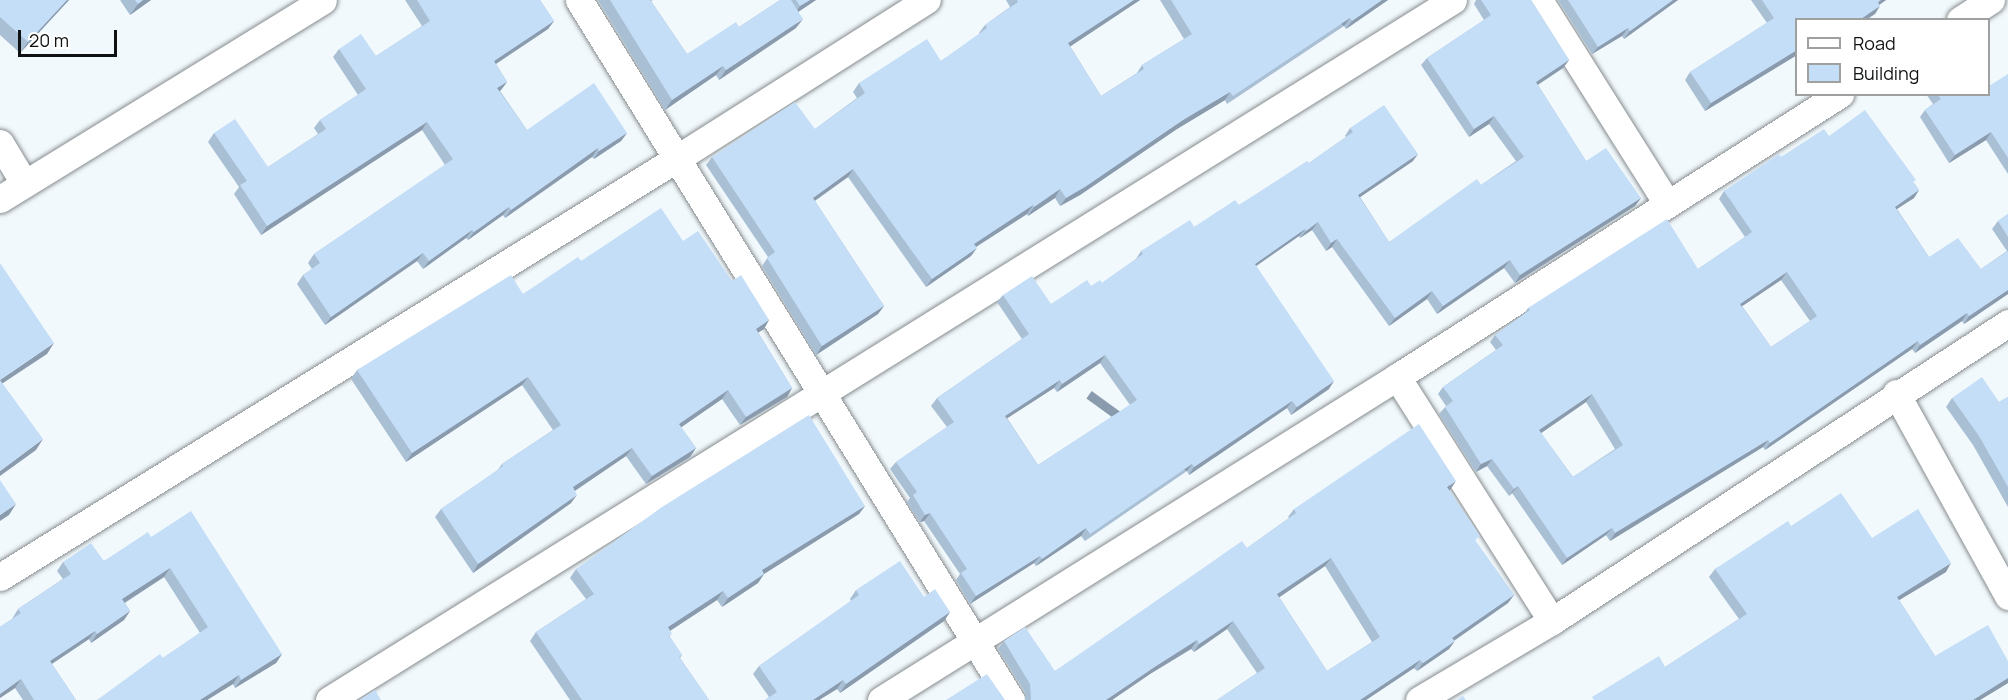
<!DOCTYPE html>
<style>
body{margin:0}
#map{position:relative;width:2008px;height:700px;overflow:hidden;background:#f2f9fc;font-family:Manrope,sans-serif}
div>[style]{position:absolute}
[style*='--x']{left:calc(var(--x)*1px);top:calc(var(--y)*1px);width:calc(var(--w)*1px);rotate:calc(var(--a)*1deg)}
.roads{filter:drop-shadow(0 0 2px #868c8f) drop-shadow(0 0 2px #868c8f)}
.street>*{height:27px;margin:-13.5px;padding:0 13.5px;transform-origin:13.5px;border-radius:13.5px;background:#fff}
.wall>*{inset:0;background:#a9bfd4}
.shaded-wall>*{inset:0;background:#8a9bad;transform-origin:0 0}
.building>*{inset:0;background:#c5def7}
span{translate:-50% -50%;white-space:nowrap;text-align:center;line-height:1.15;-webkit-text-stroke:4.5px #fff;paint-order:stroke}
.legend{position:absolute;left:1795px;top:18px;width:195px;height:78px;box-sizing:border-box;background:#fff;border:2px solid #9fa0a0;margin:0;padding:8px 10px;list-style:none;font-size:18px;color:#0f1112}
.legend li{display:flex;align-items:center;gap:12px;height:30px}
.legend b{width:30px;border:2px solid #9fa0a0}
.scale{position:absolute;left:18px;top:30px;width:99px;height:27px;box-sizing:border-box;border:3px solid #0f1112;border-top:0;padding-left:8px;font-size:18px;line-height:21px;white-space:nowrap;color:#0f1112;-webkit-text-stroke:4px #fff;paint-order:stroke}
</style>
<div id="map">
<div class="roads">
<div class="street">
<i style="--x:579;--y:0;--w:823;--a:58.32"></i>
<i style="--x:1539;--y:0;--w:240;--a:57.8"></i>
<i style="--x:1960;--y:20;--w:37;--a:-33"></i>
<i style="--x:0;--y:143;--w:47;--a:59"></i>
<i style="--x:0;--y:199;--w:379;--a:-31.6"></i>
<i style="--x:1397;--y:377;--w:289;--a:57.6"></i>
<i style="--x:1896;--y:393;--w:232;--a:61.1"></i>
<i style="--x:0;--y:577;--w:795;--a:-31.73"></i>
<i style="--x:676;--y:159;--w:297;--a:-32.4"></i>
<i style="--x:329;--y:700;--w:1324;--a:-31.91"></i>
<i style="--x:881;--y:700;--w:609;--a:-32.05"></i>
<i style="--x:1397;--y:377;--w:526;--a:-32.57"></i>
<i style="--x:1419;--y:700;--w:155;--a:-30.7"></i>
<i style="--x:1552;--y:621;--w:545;--a:-33.16"></i>
</div>
</div>
<div class="wall">
<i style="clip-path:polygon(0 0,69px 0,20px 53px,0 35px)"></i>
<i style="clip-path:polygon(120px 0,151px 0,130px 15px)"></i>
<i style="clip-path:polygon(405px 0,540px 0,554px 21px,548px 29px,496px 64px,507px 82px,500px 91px,527px 130px,627px 133px,621px 141px,594px 159px,592px 157px,505px 218px,503px 215px,468px 240px,466px 238px,423px 269px,417px 261px,325px 325px,297px 284px,303px 275px,312px 269px,308px 263px,314px 254px,445px 165px,422px 130px,261px 235px,234px 194px,239px 187px,208px 142px,214px 133px,268px 167px,318px 134px,314px 128px,320px 120px,358px 95px,333px 57px,339px 49px,376px 56px,422px 26px)"></i>
<i style="clip-path:polygon(598px 0,653px 0,651px 1px,687px 54px,739px 27px,780px 0,816px 0,798px 12px,796px 28px,719px 80px,716px 75px,665px 110px)"></i>
<i style="clip-path:polygon(1006px 0,1140px 0,1070px 46px,1101px 96px,1137px 73px,1142px 65px,1184px 39px,1160px 0,1388px 0,1346px 29px,1344px 26px,1227px 104px,1225px 100px,1177px 129px,1080px 195px,1060px 206px,1055px 198px,1028px 216px,1027px 214px,976px 247px,971px 256px,926px 287px,848px 177px,815px 201px,884px 306px,878px 314px,816px 355px,762px 266px,768px 257px,706px 165px,712px 157px,815px 129px,857px 98px,853px 92px,859px 83px,941px 61px,980px 34px,979px 33px,985px 25px,1010px 7px)"></i>
<i style="clip-path:polygon(evenodd,1476px 0,1531px 0,1569px 60px,1563px 68px,1538px 85px,1586px 161px,1641px 198px,1635px 206px,1515px 283px,1504px 268px,1437px 314px,1427px 299px,1389px 326px,1332px 247px,1326px 251px,1312px 230px,1300px 238px,1299px 236px,1256px 266px,1329px 389px,1291px 415px,1287px 408px,1189px 475px,1187px 471px,1085px 541px,1081px 536px,1036px 566px,1034px 563px,970px 604px,956px 580px,960px 574px,924px 521px,920px 522px,907px 502px,910px 498px,890px 469px,896px 462px,947px 427px,931px 406px,937px 398px,1022px 339px,997px 302px,1003px 295px,1051px 304px,1091px 286px,1102px 283px,1136px 259px,1141px 251px,1194px 227px,1239px 205px,1309px 163px,1346px 137px,1345px 136px,1350px 128px,1413px 161px,1360px 197px,1389px 242px,1481px 185px,1516px 161px,1489px 124px,1469px 137px,1421px 65px,1427px 58px,1484px 20px,1474px 4px,1476px 0,1100px 363px,1130px 405px,1038px 465px,1007px 418px,1054px 388px,1057px 392px,1100px 363px)"></i>
<i style="clip-path:polygon(1558px 0,1678px 0,1624px 39px,1622px 36px,1592px 54px)"></i>
<i style="clip-path:polygon(1751px 0,1886px 0,1879px 5px,1875px 14px,1797px 20px,1797px 55px,1705px 111px,1685px 80px,1690px 72px,1767px 23px)"></i>
<i style="clip-path:polygon(2008px 74px,2008px 174px,1986px 140px,1949px 163px,1920px 117px,1925px 110px,1933px 104px,1926px 94px,1989px 94px)"></i>
<i style="clip-path:polygon(evenodd,1829px 136px,1914px 183px,1919px 190px,1914px 198px,1897px 209px,1929px 257px,1981px 269px,2007px 251px,1992px 229px,1998px 221px,2008px 214px,2008px 294px,1964px 324px,1962px 321px,1915px 353px,1912px 349px,1765px 450px,1763px 447px,1610px 541px,1606px 535px,1562px 565px,1512px 493px,1509px 496px,1487px 466px,1476px 472px,1439px 414px,1446px 406px,1438px 394px,1443px 387px,1496px 350px,1490px 342px,1495px 335px,1523px 315px,1528px 308px,1698px 269px,1745px 237px,1719px 199px,1724px 191px,1781px 157px,1829px 136px,1781px 280px,1810px 321px,1771px 347px,1742px 306px,1781px 280px,1829px 136px,1586px 402px,1615px 449px,1573px 477px,1541px 433px,1586px 402px)"></i>
<i style="clip-path:polygon(683px 241px,732px 281px,769px 320px,764px 329px,758px 332px,792px 388px,787px 397px,740px 425px,722px 399px,681px 427px,696px 448px,690px 457px,646px 484px,626px 456px,575px 491px,571px 503px,473px 573px,435px 517px,441px 509px,497px 471px,502px 464px,553px 430px,522px 385px,406px 462px,351px 379px,357px 370px,523px 294px,581px 261px)"></i>
<i style="clip-path:polygon(2008px 397px,2008px 507px,1973px 445px,1946px 407px,1952px 398px,1999px 402px)"></i>
<i style="clip-path:polygon(evenodd,1449px 490px,1476px 542px,1514px 595px,1508px 603px,1454px 641px,1449px 649px,1417px 671px,1414px 668px,1366px 700px,1217px 700px,1257px 673px,1227px 629px,1194px 652px,1191px 649px,1150px 674px,1112px 700px,1025px 700px,1025px 692px,998px 649px,1004px 641px,1055px 671px,1247px 548px,1289px 518px,1288px 517px,1294px 509px,1449px 490px,1325px 566px,1372px 642px,1327px 671px,1279px 597px,1325px 566px)"></i>
<i style="clip-path:polygon(865px 506px,859px 514px,764px 574px,758px 583px,722px 607px,717px 600px,670px 631px,670px 637px,682px 655px,680px 658px,709px 700px,570px 700px,530px 641px,536px 632px,586px 599px,570px 578px,576px 569px)"></i>
<i style="clip-path:polygon(1791px 526px,1872px 538px,1946px 572px,1899px 600px,1935px 656px,2008px 661px,2008px 683px,1980px 700px,1594px 700px,1665px 667px,1739px 619px,1709px 577px,1715px 569px)"></i>
<i style="clip-path:polygon(151px 537px,282px 654px,276px 663px,235px 688px,233px 684px,207px 700px,97px 700px,163px 658px,200px 633px,164px 577px,125px 603px,130px 611px,124px 620px,91px 643px,89px 639px,52px 664px,76px 700px,23px 700px,15px 688px,0 698px,0 627px,12px 619px,18px 609px,63px 579px,57px 571px,63px 562px,104px 561px)"></i>
<i style="clip-path:polygon(856px 590px,924px 597px,950px 612px,944px 621px,840px 693px,837px 689px,819px 700px,765px 700px,769px 697px,753px 674px,759px 666px,851px 601px,850px 599px)"></i>
</div>
<div class="shaded-wall">
<i style="clip-path:polygon(67px 0,69px 0,20px 53px,28px 42px)"></i>
<i style="clip-path:polygon(143px 0,151px 0,130px 15px,138px 4px)"></i>
<i style="clip-path:polygon(810px 0,816px 0,795px 14px,800px 6px)"></i>
<i style="clip-path:polygon(1134px 0,1140px 0,1062px 52px,1068px 43px)"></i>
<i style="clip-path:polygon(1382px 0,1388px 0,1346px 29px,1352px 21px)"></i>
<i style="clip-path:polygon(1673px 0,1678px 0,1624px 39px,1630px 31px)"></i>
<i style="clip-path:polygon(1881px 0,1886px 0,1872px 10px,1878px 2px)"></i>
<i style="clip-path:polygon(1880px 6px,1875px 14px,1866px 20px,1859px 20px)"></i>
<i style="left:1350px;top:18px;width:10px;height:141px;rotate:127deg"></i>
<i style="clip-path:polygon(803px 19px,796px 28px,719px 80px,726px 70px)"></i>
<i style="clip-path:polygon(554px 21px,548px 29px,488px 69px,494px 61px)"></i>
<i style="clip-path:polygon(1628px 28px,1622px 36px,1592px 54px,1598px 47px)"></i>
<i style="clip-path:polygon(1797px 50px,1797px 55px,1705px 111px,1711px 103px)"></i>
<i style="clip-path:polygon(1569px 60px,1563px 68px,1531px 89px,1536px 82px)"></i>
<i style="clip-path:polygon(723px 66px,716px 75px,665px 110px,672px 100px)"></i>
<i style="clip-path:polygon(507px 82px,501px 90px,492px 96px,497px 88px)"></i>
<i style="clip-path:polygon(1230px 92px,1225px 100px,1177px 129px,1080px 195px,1060px 206px,1066px 198px,1183px 120px)"></i>
<i style="clip-path:polygon(1494px 116px,1489px 124px,1469px 137px,1474px 129px)"></i>
<i style="clip-path:polygon(427px 122px,422px 130px,261px 235px,267px 226px)"></i>
<i style="clip-path:polygon(1991px 132px,1986px 140px,1949px 163px,1955px 155px)"></i>
<i style="clip-path:polygon(627px 133px,621px 141px,594px 159px,599px 151px)"></i>
<i style="clip-path:polygon(598px 148px,592px 157px,505px 218px,511px 210px)"></i>
<i style="clip-path:polygon(1418px 154px,1413px 161px,1353px 202px,1358px 195px)"></i>
<i style="clip-path:polygon(853px 169px,848px 177px,807px 206px,813px 198px)"></i>
<i style="clip-path:polygon(1060px 189px,1055px 198px,1028px 216px,1034px 207px)"></i>
<i style="clip-path:polygon(1919px 190px,1914px 198px,1889px 214px,1895px 207px)"></i>
<i style="clip-path:polygon(1641px 198px,1635px 206px,1515px 283px,1520px 275px)"></i>
<i style="clip-path:polygon(1033px 205px,1027px 214px,968px 252px,974px 244px)"></i>
<i style="clip-path:polygon(509px 207px,503px 215px,468px 240px,474px 232px)"></i>
<i style="clip-path:polygon(1318px 222px,1312px 230px,1300px 238px,1306px 231px)"></i>
<i style="clip-path:polygon(1305px 229px,1299px 236px,1249px 271px,1255px 264px)"></i>
<i style="clip-path:polygon(472px 230px,466px 238px,423px 269px,429px 261px)"></i>
<i style="clip-path:polygon(1337px 239px,1332px 247px,1326px 251px,1331px 243px)"></i>
<i style="clip-path:polygon(977px 248px,971px 256px,926px 287px,932px 279px)"></i>
<i style="clip-path:polygon(423px 253px,417px 261px,325px 325px,331px 317px)"></i>
<i style="clip-path:polygon(1510px 260px,1504px 268px,1437px 314px,1443px 306px)"></i>
<i style="clip-path:polygon(1787px 272px,1781px 280px,1735px 311px,1740px 304px)"></i>
<i style="clip-path:polygon(2008px 290px,2008px 294px,1964px 324px,1969px 316px)"></i>
<i style="clip-path:polygon(1432px 291px,1427px 299px,1389px 326px,1395px 318px)"></i>
<i style="clip-path:polygon(884px 306px,878px 314px,816px 355px,822px 346px)"></i>
<i style="clip-path:polygon(1967px 313px,1962px 321px,1915px 353px,1920px 345px)"></i>
<i style="clip-path:polygon(769px 320px,764px 329px,750px 338px,756px 329px)"></i>
<i style="clip-path:polygon(1918px 341px,1912px 349px,1765px 450px,1770px 443px)"></i>
<i style="clip-path:polygon(54px 343px,47px 354px,0 385px,0 380px)"></i>
<i style="clip-path:polygon(1105px 355px,1100px 363px,1057px 392px,1062px 384px)"></i>
<i style="clip-path:polygon(528px 377px,522px 385px,406px 462px,412px 453px)"></i>
<i style="clip-path:polygon(1060px 380px,1054px 388px,1000px 423px,1005px 416px)"></i>
<i style="clip-path:polygon(1334px 381px,1329px 389px,1291px 415px,1297px 407px)"></i>
<i style="clip-path:polygon(792px 388px,787px 397px,740px 425px,746px 417px)"></i>
<i style="clip-path:polygon(728px 390px,722px 399px,673px 433px,679px 424px)"></i>
<i style="clip-path:polygon(1592px 394px,1586px 402px,1534px 438px,1539px 430px)"></i>
<i style="clip-path:polygon(1292px 401px,1287px 408px,1189px 475px,1194px 467px)"></i>
<i style="clip-path:polygon(43px 439px,36px 450px,0 476px,0 471px)"></i>
<i style="clip-path:polygon(1768px 440px,1763px 447px,1610px 541px,1615px 533px)"></i>
<i style="clip-path:polygon(632px 448px,626px 456px,567px 496px,573px 487px)"></i>
<i style="clip-path:polygon(696px 448px,690px 457px,646px 484px,652px 476px)"></i>
<i style="clip-path:polygon(1492px 459px,1487px 466px,1476px 472px,1481px 464px)"></i>
<i style="left:1192px;top:464px;width:9px;height:124px;rotate:126deg"></i>
<i style="clip-path:polygon(1456px 481px,1450px 490px,1442px 495px,1447px 487px)"></i>
<i style="clip-path:polygon(1518px 486px,1512px 493px,1509px 496px,1514px 489px)"></i>
<i style="clip-path:polygon(577px 495px,571px 503px,473px 573px,478px 564px)"></i>
<i style="clip-path:polygon(16px 504px,9px 515px,0 521px,0 515px)"></i>
<i style="clip-path:polygon(865px 506px,859px 514px,756px 579px,762px 570px)"></i>
<i style="clip-path:polygon(930px 513px,924px 521px,920px 522px,925px 515px)"></i>
<i style="clip-path:polygon(1086px 528px,1081px 536px,1036px 566px,1042px 559px)"></i>
<i style="clip-path:polygon(1612px 528px,1606px 535px,1562px 565px,1567px 558px)"></i>
<i style="clip-path:polygon(1040px 556px,1034px 563px,970px 604px,976px 596px)"></i>
<i style="clip-path:polygon(1331px 558px,1325px 566px,1271px 603px,1277px 594px)"></i>
<i style="clip-path:polygon(1951px 563px,1946px 572px,1891px 605px,1897px 597px)"></i>
<i style="clip-path:polygon(170px 568px,164px 577px,116px 608px,122px 599px)"></i>
<i style="clip-path:polygon(764px 574px,758px 583px,722px 607px,728px 598px)"></i>
<i style="clip-path:polygon(723px 591px,717px 600px,662px 636px,668px 627px)"></i>
<i style="clip-path:polygon(1514px 595px,1508px 603px,1446px 646px,1452px 638px)"></i>
<i style="clip-path:polygon(130px 611px,124px 620px,91px 643px,97px 634px)"></i>
<i style="clip-path:polygon(950px 612px,944px 621px,840px 693px,846px 684px)"></i>
<i style="clip-path:polygon(1233px 621px,1227px 629px,1194px 652px,1199px 644px)"></i>
<i style="clip-path:polygon(95px 631px,89px 639px,44px 669px,50px 661px)"></i>
<i style="clip-path:polygon(1197px 640px,1191px 649px,1150px 674px,1112px 700px,1106px 700px,1156px 666px)"></i>
<i style="clip-path:polygon(1455px 641px,1449px 649px,1417px 671px,1423px 663px)"></i>
<i style="clip-path:polygon(282px 654px,276px 663px,235px 688px,241px 680px)"></i>
<i style="clip-path:polygon(1420px 660px,1414px 668px,1366px 700px,1360px 700px)"></i>
<i style="clip-path:polygon(239px 675px,233px 684px,207px 700px,200px 700px)"></i>
<i style="clip-path:polygon(2008px 678px,2008px 683px,1980px 700px,1973px 700px)"></i>
<i style="clip-path:polygon(21px 679px,15px 688px,0 698px,0 694px)"></i>
<i style="clip-path:polygon(843px 680px,837px 689px,819px 700px,813px 700px)"></i>
</div>
<div class="building">
<i style="clip-path:polygon(0 0,67px 0,28px 42px,0 17px)"></i>
<i style="clip-path:polygon(135px 0,143px 0,138px 4px)"></i>
<i style="clip-path:polygon(417px 0,540px 0,554px 21px,494px 61px,507px 82px,497px 88px,527px 130px,594px 83px,627px 133px,599px 151px,598px 148px,511px 210px,509px 207px,474px 232px,472px 230px,429px 261px,423px 253px,331px 317px,303px 275px,320px 263px,314px 254px,453px 159px,427px 122px,267px 226px,240px 185px,247px 181px,214px 133px,235px 119px,268px 167px,326px 129px,320px 120px,366px 89px,339px 49px,361px 34px,376px 56px,430px 21px)"></i>
<i style="clip-path:polygon(610px 0,650px 0,687px 54px,736px 22px,739px 27px,780px 0,791px 0,803px 19px,726px 70px,723px 66px,672px 100px)"></i>
<i style="clip-path:polygon(796px 0,810px 0,800px 6px)"></i>
<i style="clip-path:polygon(1017px 0,1134px 0,1068px 43px,1101px 96px,1144px 69px,1142px 65px,1192px 34px,1171px 0,1382px 0,1352px 21px,1350px 18px,1233px 96px,1230px 92px,1183px 120px,1085px 187px,1066px 198px,1060px 189px,1034px 207px,1033px 205px,974px 244px,977px 248px,932px 279px,853px 169px,813px 198px,884px 306px,822px 346px,767px 258px,775px 252px,712px 157px,795px 102px,815px 129px,865px 93px,859px 83px,927px 39px,941px 61px,987px 28px,985px 25px,1018px 2px)"></i>
<i style="clip-path:polygon(evenodd,1481px 0,1531px 0,1569px 60px,1536px 82px,1586px 161px,1606px 148px,1641px 198px,1520px 275px,1510px 260px,1443px 306px,1432px 291px,1395px 318px,1337px 239px,1331px 243px,1318px 222px,1306px 231px,1305px 229px,1255px 264px,1334px 381px,1297px 407px,1292px 401px,1194px 467px,1192px 464px,1090px 534px,1086px 528px,1042px 559px,1040px 556px,976px 596px,961px 573px,967px 569px,930px 513px,925px 515px,913px 495px,917px 492px,896px 462px,954px 422px,937px 398px,1029px 334px,1003px 295px,1032px 276px,1051px 304px,1087px 280px,1091px 286px,1100px 280px,1102px 283px,1143px 254px,1141px 251px,1190px 220px,1194px 227px,1235px 200px,1239px 205px,1307px 161px,1309px 163px,1353px 132px,1350px 128px,1384px 105px,1418px 154px,1358px 195px,1389px 242px,1477px 179px,1481px 185px,1524px 157px,1494px 116px,1474px 129px,1427px 58px,1491px 15px,1481px 0,1105px 355px,1137px 400px,1038px 465px,1005px 416px,1060px 380px,1062px 384px,1105px 355px)"></i>
<i style="clip-path:polygon(1568px 0,1673px 0,1630px 31px,1628px 28px,1598px 47px)"></i>
<i style="clip-path:polygon(1762px 0,1881px 0,1878px 2px,1880px 6px,1859px 20px,1797px 20px,1797px 50px,1711px 103px,1690px 72px,1774px 18px)"></i>
<i style="clip-path:polygon(2008px 74px,2008px 158px,1991px 132px,1955px 155px,1925px 110px,1941px 99px,1937px 94px,1989px 94px,1989px 86px)"></i>
<i style="clip-path:polygon(evenodd,1865px 110px,1916px 180px,1913px 182px,1919px 190px,1895px 207px,1929px 257px,1958px 238px,1981px 269px,2008px 251px,2008px 290px,1969px 316px,1967px 313px,1920px 345px,1918px 341px,1770px 443px,1768px 440px,1615px 533px,1612px 528px,1567px 558px,1518px 486px,1514px 489px,1492px 459px,1481px 464px,1445px 407px,1453px 401px,1443px 387px,1503px 345px,1495px 335px,1530px 310px,1528px 308px,1667px 219px,1698px 269px,1752px 232px,1724px 191px,1779px 154px,1781px 157px,1824px 129px,1829px 136px,1865px 110px,1787px 272px,1817px 316px,1771px 347px,1740px 304px,1787px 272px,1865px 110px,1592px 394px,1623px 445px,1573px 477px,1539px 430px,1592px 394px)"></i>
<i style="clip-path:polygon(661px 208px,683px 241px,698px 231px,732px 281px,741px 275px,769px 320px,756px 329px,792px 388px,746px 417px,728px 390px,679px 424px,696px 448px,652px 476px,632px 448px,573px 487px,577px 495px,478px 564px,441px 509px,503px 466px,502px 464px,561px 425px,528px 377px,412px 453px,357px 370px,511px 275px,523px 294px,578px 257px,581px 261px)"></i>
<i style="clip-path:polygon(2008px 214px,2008px 237px,1998px 221px)"></i>
<i style="clip-path:polygon(0 263px,54px 343px,0 380px,43px 439px,0 471px)"></i>
<i style="clip-path:polygon(1982px 377px,1999px 402px,2008px 397px,2008px 487px,1979px 436px,1952px 398px)"></i>
<i style="clip-path:polygon(809px 415px,865px 506px,762px 570px,764px 574px,728px 598px,723px 591px,668px 627px,672px 634px,669px 636px,682px 655px,679px 657px,709px 700px,582px 700px,536px 632px,594px 594px,576px 569px,662px 507px)"></i>
<i style="clip-path:polygon(evenodd,1419px 424px,1456px 481px,1447px 487px,1480px 536px,1475px 540px,1514px 595px,1452px 638px,1455px 641px,1423px 663px,1420px 660px,1360px 700px,1217px 700px,1265px 668px,1233px 621px,1199px 644px,1197px 640px,1156px 666px,1106px 700px,1030px 700px,1031px 699px,1030px 684px,1004px 641px,1025px 627px,1055px 671px,1242px 541px,1247px 548px,1296px 513px,1294px 509px,1419px 424px,1331px 558px,1380px 637px,1327px 671px,1277px 594px,1331px 558px)"></i>
<i style="clip-path:polygon(0 480px,16px 504px,0 515px)"></i>
<i style="clip-path:polygon(1841px 493px,1872px 538px,1918px 509px,1951px 563px,1897px 597px,1935px 656px,1988px 625px,2008px 661px,2008px 678px,1973px 700px,1594px 700px,1592px 697px,1659px 656px,1665px 667px,1747px 614px,1715px 569px,1788px 521px,1791px 526px)"></i>
<i style="clip-path:polygon(191px 511px,282px 654px,241px 680px,239px 675px,200px 700px,97px 700px,160px 654px,163px 658px,208px 627px,170px 568px,122px 599px,130px 611px,97px 634px,95px 631px,50px 661px,76px 700px,34px 700px,21px 679px,0 694px,0 627px,21px 613px,18px 609px,71px 574px,63px 562px,91px 543px,104px 561px,148px 532px,151px 537px)"></i>
<i style="clip-path:polygon(900px 561px,924px 597px,935px 589px,950px 612px,846px 684px,843px 680px,813px 700px,765px 700px,777px 692px,759px 666px,859px 595px,856px 590px)"></i>
<i style="clip-path:polygon(987px 674px,1005px 700px,946px 700px)"></i>
<i style="clip-path:polygon(375px 690px,381px 700px,360px 700px)"></i>
<i style="clip-path:polygon(1463px 696px,1466px 700px,1457px 700px)"></i>
</div>
<ul class="legend">
<li><b style="height:8px;background:#fff"></b>Road</li>
<li><b style="height:16px;background:#c5def7"></b>Building</li>
</ul>
<div class="scale">20 m</div>
</div>
